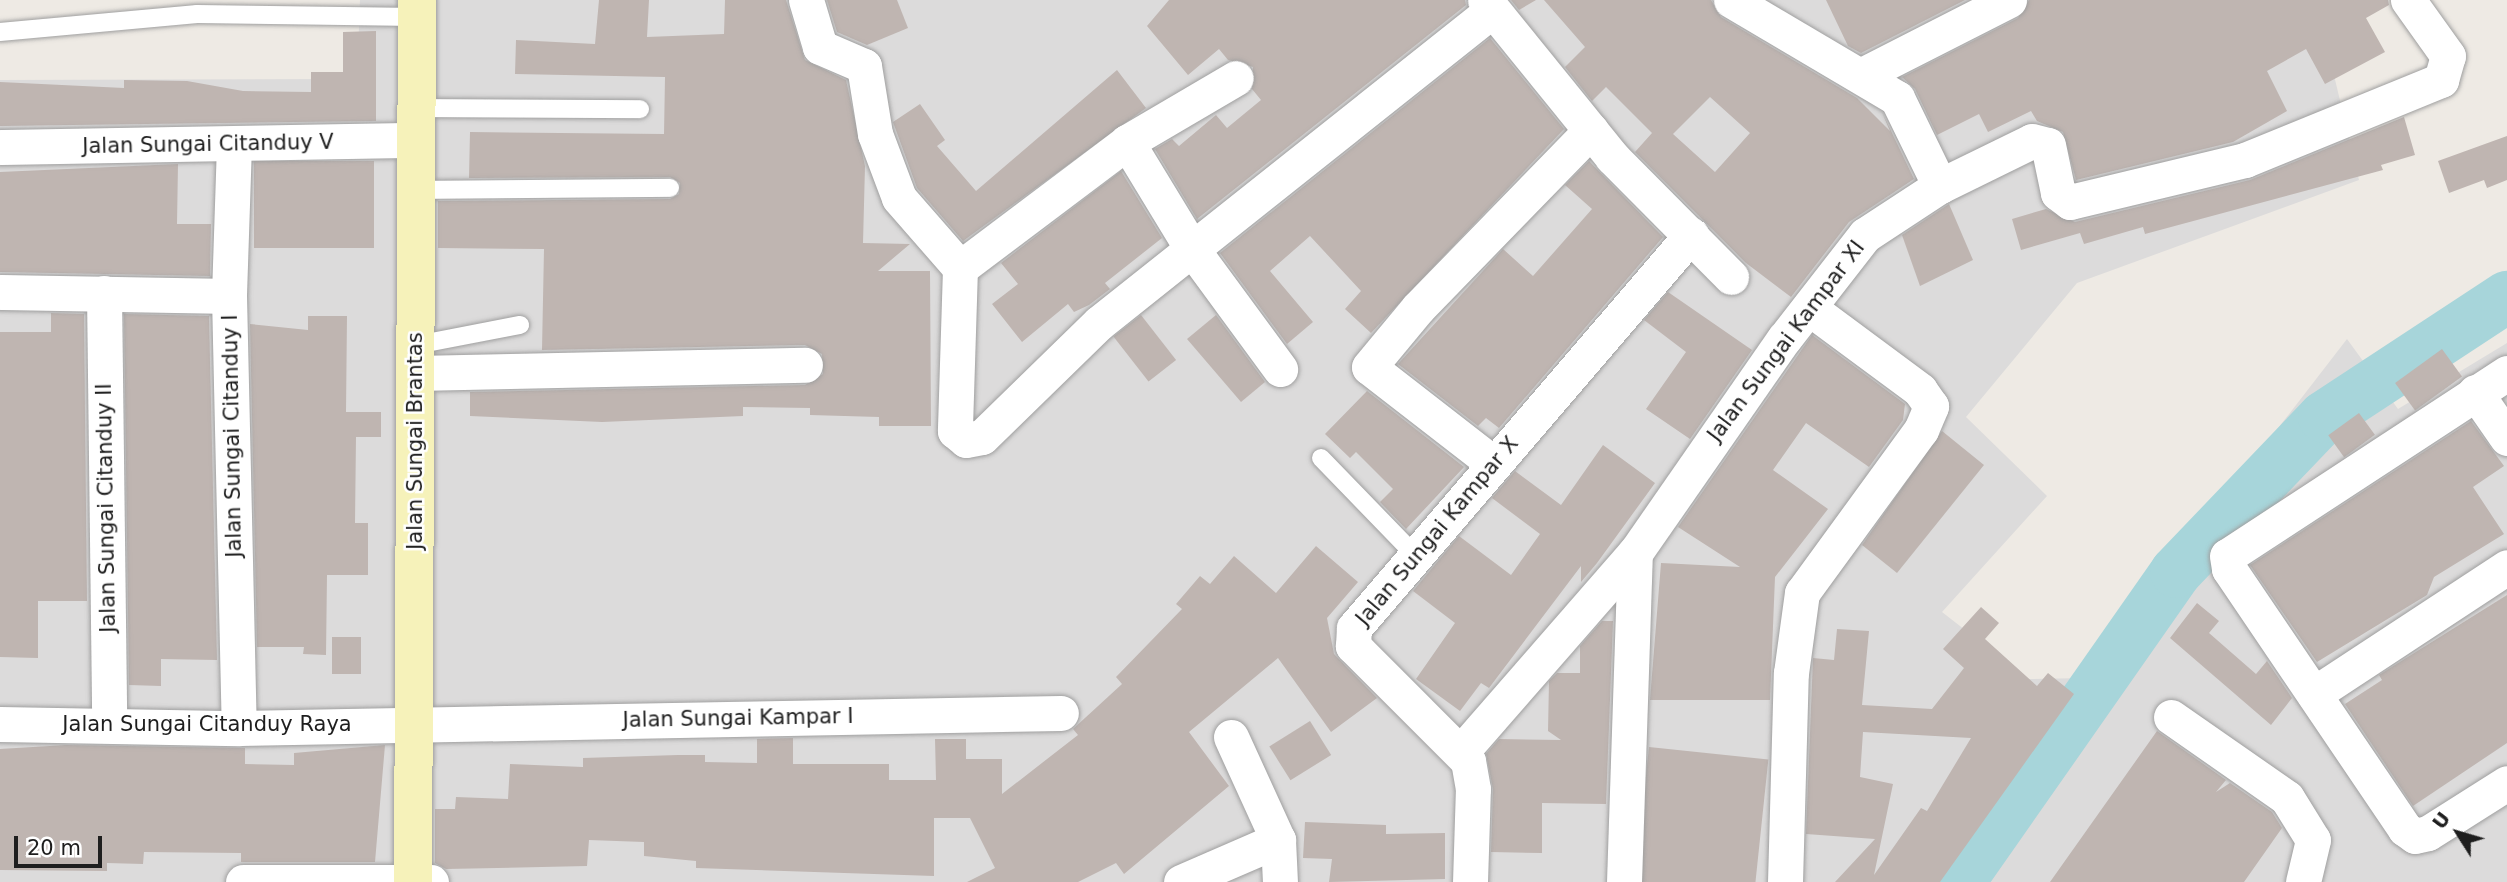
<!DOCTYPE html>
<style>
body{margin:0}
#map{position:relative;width:2507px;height:882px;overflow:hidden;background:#eeeae4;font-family:"DejaVu Sans",sans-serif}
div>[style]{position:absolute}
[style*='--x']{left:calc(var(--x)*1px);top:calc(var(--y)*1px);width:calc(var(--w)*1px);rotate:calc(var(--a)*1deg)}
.residential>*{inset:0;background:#dcdbdb}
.river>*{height:52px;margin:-26px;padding:0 26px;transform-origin:26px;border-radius:26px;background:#a7d5da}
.building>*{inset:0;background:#bfb5b1;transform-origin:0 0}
.roads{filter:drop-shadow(0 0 2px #9f9f9f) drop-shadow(0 0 2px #9f9f9f)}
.lane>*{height:18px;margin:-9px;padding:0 9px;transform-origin:9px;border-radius:9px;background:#fff}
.street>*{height:35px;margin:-17.5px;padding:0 17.5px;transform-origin:17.5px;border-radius:17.5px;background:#fff}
.secondary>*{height:38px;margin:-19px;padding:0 19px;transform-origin:19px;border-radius:19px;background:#f6f2ba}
span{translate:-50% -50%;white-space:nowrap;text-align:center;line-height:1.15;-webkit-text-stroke:5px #fff;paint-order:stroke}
.street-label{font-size:21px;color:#1e1e1e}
.north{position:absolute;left:2423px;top:798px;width:70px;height:70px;-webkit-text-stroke:5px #fff;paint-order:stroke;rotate:307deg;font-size:19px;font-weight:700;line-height:28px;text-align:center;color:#1e1e1e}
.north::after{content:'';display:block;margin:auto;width:24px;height:32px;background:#1e1e1e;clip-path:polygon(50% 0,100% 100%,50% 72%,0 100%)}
.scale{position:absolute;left:14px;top:836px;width:88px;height:32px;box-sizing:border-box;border:4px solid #1e1e1e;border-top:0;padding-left:9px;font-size:21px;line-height:24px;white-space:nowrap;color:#1e1e1e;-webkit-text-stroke:5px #fff;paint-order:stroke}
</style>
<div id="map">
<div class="residential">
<i style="clip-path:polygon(360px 0,2316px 0,2359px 180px,2077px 283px,1966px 417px,2047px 496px,1942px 612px,2028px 679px,2085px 678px,2347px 339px,2398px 409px,2507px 343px,2507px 882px,0 882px,0 80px,357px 79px)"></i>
</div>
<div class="river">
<i style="--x:1959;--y:882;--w:378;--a:-55"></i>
<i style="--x:2176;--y:572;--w:214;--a:-46.3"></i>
<i style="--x:2324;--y:417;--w:219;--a:-33.3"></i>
</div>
<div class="building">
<i style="clip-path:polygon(599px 0,649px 0,647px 37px,724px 34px,725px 0,786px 0,805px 60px,846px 80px,865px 166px,863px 243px,910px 244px,878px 271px,930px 271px,931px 426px,879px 426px,879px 417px,810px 415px,810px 408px,743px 407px,743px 416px,602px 422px,470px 416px,470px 392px,805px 385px,823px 374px,822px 354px,805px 345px,542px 350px,544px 249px,438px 248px,438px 201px,670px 199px,679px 194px,680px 183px,670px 177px,469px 178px,470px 132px,664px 134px,665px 77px,515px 74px,516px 40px,595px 44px)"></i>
<i style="clip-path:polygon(827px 0,897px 0,908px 28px,867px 45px,837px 32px)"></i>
<i style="clip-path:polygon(1169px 0,1465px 0,1466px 5px,1197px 219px,1155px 149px,1172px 139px,1179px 146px,1216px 115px,1227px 128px,1261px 100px,1252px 89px,1253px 67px,1228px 60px,1219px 49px,1188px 75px,1147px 26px)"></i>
<i style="clip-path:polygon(1511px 0,1536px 0,1519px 10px)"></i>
<i style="clip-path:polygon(evenodd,1544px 0,1711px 0,1721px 17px,1857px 98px,1890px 131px,1882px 112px,1914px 179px,1849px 222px,1791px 297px,1746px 263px,1635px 152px,1652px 133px,1606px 87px,1592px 101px,1565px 67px,1585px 47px,1544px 0,1710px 97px,1750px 133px,1715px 172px,1673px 134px,1710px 97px)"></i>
<i style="clip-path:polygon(1826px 0,1965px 0,1861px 53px,1848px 46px)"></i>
<i style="clip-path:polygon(2029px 0,2388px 0,2389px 5px,2366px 18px,2385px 52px,2325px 84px,2306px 49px,2267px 71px,2287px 111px,2233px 142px,2076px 180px,2063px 132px,2037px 121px,2031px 111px,1988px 132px,1979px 114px,1937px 135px,1915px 89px,1902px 77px,2018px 18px)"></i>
<i style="clip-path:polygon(376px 31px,376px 121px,0 126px,0 82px,124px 88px,124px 80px,187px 81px,243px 91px,311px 92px,311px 72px,343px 72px,343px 32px)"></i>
<i style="clip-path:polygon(1490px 38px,1564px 129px,1371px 333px,1345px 309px,1361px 291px,1310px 236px,1270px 271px,1313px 322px,1287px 344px,1220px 253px)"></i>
<i style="clip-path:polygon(1117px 70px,1146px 108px,963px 241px,917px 188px,893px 122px,920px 104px,945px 140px,937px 146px,976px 191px)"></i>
<i style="clip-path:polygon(2404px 117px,2415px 155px,2381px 165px,2383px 170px,2145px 234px,2143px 227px,2084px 244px,2080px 233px,2021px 250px,2012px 219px,2046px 209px,2075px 222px,2250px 180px)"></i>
<i style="clip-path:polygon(2507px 136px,2507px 180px,2487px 188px,2484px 180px,2449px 193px,2438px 161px)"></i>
<i style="left:374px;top:161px;width:87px;height:120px;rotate:90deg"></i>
<i style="clip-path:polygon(1589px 161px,1663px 237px,1499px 428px,1486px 418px,1478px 426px,1398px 364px,1503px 249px,1533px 276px,1592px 209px,1565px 185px)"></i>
<i style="clip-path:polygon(178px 164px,177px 224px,211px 224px,210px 276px,0 272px,0 172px)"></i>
<i style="clip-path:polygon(1121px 171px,1162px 238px,1105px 283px,1110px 289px,1089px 305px,1074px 312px,1068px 304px,1022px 342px,992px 304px,1018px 284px,1001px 263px)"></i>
<i style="clip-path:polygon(1949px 204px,1973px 260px,1920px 286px,1902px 235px)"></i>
<i style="clip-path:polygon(1668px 292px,1752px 350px,1690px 439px,1646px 409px,1686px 352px,1644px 320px)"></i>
<i style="clip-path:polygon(51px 313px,84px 314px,87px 601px,38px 601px,38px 658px,0 657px,0 332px,51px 332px)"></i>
<i style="clip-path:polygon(124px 314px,209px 316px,217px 660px,161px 659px,161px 686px,129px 685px)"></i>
<i style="left:1141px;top:315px;width:57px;height:35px;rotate:52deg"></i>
<i style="clip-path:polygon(1216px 315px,1265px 382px,1241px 402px,1187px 339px)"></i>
<i style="clip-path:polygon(308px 316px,347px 316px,346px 412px,381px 412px,381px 437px,356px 437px,355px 523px,368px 523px,368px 575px,327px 575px,326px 655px,303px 654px,304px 647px,257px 647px,250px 324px,308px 330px)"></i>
<i style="clip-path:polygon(1812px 335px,1905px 404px,1903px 420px,1869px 467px,1806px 423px,1773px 470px,1828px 509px,1775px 577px,1770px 700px,1650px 700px,1661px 563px,1740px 567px,1678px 527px)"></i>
<i style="left:2442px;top:349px;width:34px;height:58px;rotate:54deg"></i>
<i style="clip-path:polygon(1367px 391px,1464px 467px,1406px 529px,1380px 502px,1393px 489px,1356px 452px,1350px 458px,1325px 434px)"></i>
<i style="left:2359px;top:413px;width:27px;height:38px;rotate:54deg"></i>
<i style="clip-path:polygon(2471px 421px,2504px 466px,2473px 487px,2504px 534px,2434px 577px,2427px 595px,2317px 662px,2250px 565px)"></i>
<i style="clip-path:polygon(1942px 431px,1984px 465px,1897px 573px,1862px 545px)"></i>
<i style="clip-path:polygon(1603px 445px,1655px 483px,1597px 563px,1581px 582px,1581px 566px,1489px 688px,1481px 683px,1460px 711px,1416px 679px,1455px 623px,1413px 591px,1459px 536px,1511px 575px,1540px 534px,1492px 498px,1515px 471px,1561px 505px)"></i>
<i style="clip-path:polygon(1316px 546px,1358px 582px,1327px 618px,1334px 654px,1377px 698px,1331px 732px,1278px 658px,1189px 732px,1229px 786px,1124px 874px,1116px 863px,1078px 882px,967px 882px,995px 868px,970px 818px,934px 818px,934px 876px,696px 868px,696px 861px,644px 856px,644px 842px,589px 840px,587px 866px,446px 869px,435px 863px,435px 809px,455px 809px,456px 797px,508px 799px,510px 764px,583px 767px,583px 758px,678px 755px,705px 755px,705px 762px,757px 763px,757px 739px,793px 738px,793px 764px,889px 764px,889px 780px,936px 780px,935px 739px,966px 739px,966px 759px,1002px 759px,1002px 794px,1078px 735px,1073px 729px,1122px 684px,1116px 677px,1182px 609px,1176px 604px,1200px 576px,1210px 584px,1234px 556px,1276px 593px)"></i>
<i style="clip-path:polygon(2507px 595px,2507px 743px,2413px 806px,2345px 704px,2382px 680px,2379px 675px)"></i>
<i style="clip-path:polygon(2197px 603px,2219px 621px,2209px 633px,2256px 674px,2267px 661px,2292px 698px,2271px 725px,2170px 638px)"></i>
<i style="clip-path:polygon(evenodd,1981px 607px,1999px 623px,1985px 639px,2037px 686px,2048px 673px,2074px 694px,1940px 882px,1835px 882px,1875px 839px,1806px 834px,1813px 658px,1834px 660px,1837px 629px,1869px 631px,1862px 705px,1932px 709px,1964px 668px,1943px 649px,1981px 607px,1863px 732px,1971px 738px,1927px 811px,1921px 808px,1874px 875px,1893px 784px,1860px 777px,1863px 732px)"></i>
<i style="clip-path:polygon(1602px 621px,1613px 621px,1606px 804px,1542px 803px,1542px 853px,1491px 852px,1493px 789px,1486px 754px,1499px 739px,1561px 740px,1548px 731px,1549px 681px,1557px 673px,1580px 673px,1580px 646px)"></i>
<i style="left:332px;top:637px;width:29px;height:37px"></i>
<i style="left:1310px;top:721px;width:40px;height:48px;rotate:58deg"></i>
<i style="clip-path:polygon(2157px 731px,2226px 780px,2216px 792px,2230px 783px,2272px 812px,2282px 828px,2244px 882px,2050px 882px)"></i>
<i style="clip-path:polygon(66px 745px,245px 748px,245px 764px,294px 765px,294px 753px,385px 745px,375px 862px,241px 862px,241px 853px,144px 852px,143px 864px,107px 863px,107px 871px,0 870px,0 749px)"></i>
<i style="left:1649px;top:747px;width:120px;height:135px;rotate:6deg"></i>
<i style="clip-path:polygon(1305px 822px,1386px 825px,1386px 834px,1445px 833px,1445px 879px,1329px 882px,1332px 859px,1303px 858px)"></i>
</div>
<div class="roads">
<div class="lane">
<i style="--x:0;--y:32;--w:198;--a:-5.2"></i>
<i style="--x:197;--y:14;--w:220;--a:0.8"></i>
<i style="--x:417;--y:108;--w:223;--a:0.3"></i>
<i style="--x:417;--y:190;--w:253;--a:-0.5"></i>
<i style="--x:416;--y:345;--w:106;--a:-10.9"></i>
<i style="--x:1321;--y:458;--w:135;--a:45.9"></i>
</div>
<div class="street">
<i style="--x:806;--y:0;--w:49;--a:73.4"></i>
<i style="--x:820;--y:47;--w:48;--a:23.4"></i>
<i style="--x:864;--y:66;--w:69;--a:80.8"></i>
<i style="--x:875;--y:134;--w:68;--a:69.4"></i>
<i style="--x:899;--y:198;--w:93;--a:48.9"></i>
<i style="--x:1485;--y:0;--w:202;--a:51"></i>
<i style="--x:1612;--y:157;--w:169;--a:45.2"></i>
<i style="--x:1731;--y:0;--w:193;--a:30.6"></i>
<i style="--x:1897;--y:98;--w:98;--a:64"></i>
<i style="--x:1862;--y:75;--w:165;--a:-27"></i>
<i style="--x:1127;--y:142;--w:125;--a:58.7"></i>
<i style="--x:1192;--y:249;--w:382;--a:-38.5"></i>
<i style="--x:234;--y:144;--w:152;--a:91.9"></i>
<i style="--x:229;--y:296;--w:432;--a:88.7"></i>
<i style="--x:0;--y:147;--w:417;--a:-1"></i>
<i style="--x:960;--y:268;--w:163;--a:91.8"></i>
<i style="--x:955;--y:431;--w:14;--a:39"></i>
<i style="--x:966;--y:440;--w:16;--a:-11"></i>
<i style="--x:982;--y:437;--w:163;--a:-44.3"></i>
<i style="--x:1099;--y:323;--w:119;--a:-38.5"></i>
<i style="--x:1192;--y:249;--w:149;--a:53.7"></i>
<i style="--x:960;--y:268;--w:209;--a:-37"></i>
<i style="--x:1127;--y:142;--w:126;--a:-30.4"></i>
<i style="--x:0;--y:292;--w:229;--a:1"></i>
<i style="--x:104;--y:293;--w:429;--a:89.3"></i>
<i style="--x:416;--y:373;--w:389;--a:-1.2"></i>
<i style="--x:2507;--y:373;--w:334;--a:146.8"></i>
<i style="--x:2227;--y:556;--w:13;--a:81"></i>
<i style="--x:2229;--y:569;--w:314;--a:55.9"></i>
<i style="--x:2405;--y:829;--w:12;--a:35"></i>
<i style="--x:2415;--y:836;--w:13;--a:-13"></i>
<i style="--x:2428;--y:833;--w:93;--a:-32.3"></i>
<i style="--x:2475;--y:392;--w:56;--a:55.2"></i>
<i style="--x:1494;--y:464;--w:158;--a:-142.2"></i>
<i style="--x:1369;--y:367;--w:77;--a:-50.3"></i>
<i style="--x:1418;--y:308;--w:248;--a:-45.8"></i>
<i style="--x:2314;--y:694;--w:231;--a:-33.3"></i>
<i style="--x:2171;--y:717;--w:141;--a:34.9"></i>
<i style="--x:2287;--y:798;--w:49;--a:58.2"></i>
<i style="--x:2313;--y:840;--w:43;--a:103.4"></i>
<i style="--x:0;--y:724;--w:239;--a:1"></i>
<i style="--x:239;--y:728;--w:822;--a:-1.05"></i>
<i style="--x:1231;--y:737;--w:113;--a:65.5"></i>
<i style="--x:1278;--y:840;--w:42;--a:87.3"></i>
<i style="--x:1462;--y:751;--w:263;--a:-48.9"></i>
<i style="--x:243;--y:882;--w:188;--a:0"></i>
<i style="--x:1181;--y:882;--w:106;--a:-23.4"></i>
<i style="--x:1470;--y:882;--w:93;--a:-88.2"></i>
<i style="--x:1473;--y:789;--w:28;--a:-100"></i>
<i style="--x:1468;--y:761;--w:163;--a:-135"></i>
<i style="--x:1353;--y:646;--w:18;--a:-87"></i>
<i style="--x:1354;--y:628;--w:518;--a:-49.39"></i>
<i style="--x:1624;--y:882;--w:329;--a:-88.1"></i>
<i style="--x:1635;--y:553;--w:261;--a:-55.2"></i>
<i style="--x:1784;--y:339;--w:132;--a:-52.1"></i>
<i style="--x:1865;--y:235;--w:90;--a:-33.2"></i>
<i style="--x:1940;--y:186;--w:102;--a:-26.1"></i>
<i style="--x:2032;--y:141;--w:16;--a:14"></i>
<i style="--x:2048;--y:145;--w:49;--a:78.2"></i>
<i style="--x:2058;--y:193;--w:15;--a:37"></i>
<i style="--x:2070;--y:202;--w:180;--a:-13.5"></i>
<i style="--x:2245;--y:160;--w:212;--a:-22.2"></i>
<i style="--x:2441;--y:80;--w:25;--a:-74"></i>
<i style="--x:2448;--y:56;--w:69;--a:-125.5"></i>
<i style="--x:1785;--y:882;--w:209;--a:-88.4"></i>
<i style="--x:1791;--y:673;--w:81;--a:-82.2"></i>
<i style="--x:1802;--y:593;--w:202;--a:-53.9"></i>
<i style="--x:1921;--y:430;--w:26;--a:-67"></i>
<i style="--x:1931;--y:406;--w:19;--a:-125"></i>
<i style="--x:1920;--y:390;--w:138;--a:-143.5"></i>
</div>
<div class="secondary">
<i style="--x:413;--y:882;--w:882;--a:-89.74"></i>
</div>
</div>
<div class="street-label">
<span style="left:208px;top:144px;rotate:-1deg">Jalan Sungai Citanduy V</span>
<span style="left:1786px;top:341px;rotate:-53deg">Jalan Sungai Kampar XI</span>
<span style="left:232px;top:436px;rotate:-91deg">Jalan Sungai Citanduy I</span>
<span style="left:415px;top:441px;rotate:-90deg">Jalan Sungai Brantas</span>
<span style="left:106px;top:508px;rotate:-91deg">Jalan Sungai Citanduy II</span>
<span style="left:1437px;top:531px;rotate:-50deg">Jalan Sungai Kampar X</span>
<span style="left:738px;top:718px;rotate:-1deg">Jalan Sungai Kampar I</span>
<span style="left:207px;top:724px">Jalan Sungai Citanduy Raya</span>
</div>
<div class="north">U</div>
<div class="scale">20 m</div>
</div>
